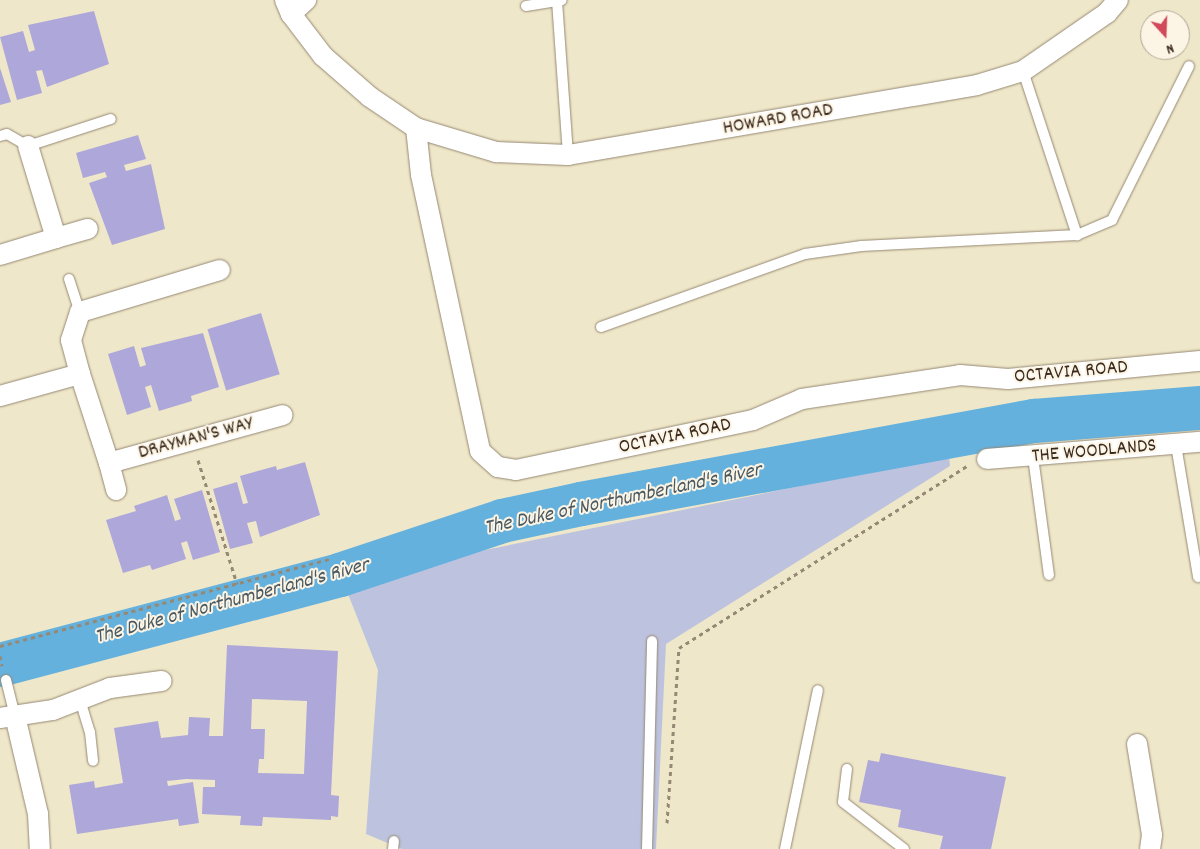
<!DOCTYPE html>
<style>
body{margin:0}
#map{position:relative;width:1200px;height:849px;overflow:hidden;background:#efe7c9;font-family:Dekko,sans-serif}
div>[style]{position:absolute}
[style*='--x']{left:calc(var(--x)*1px);top:calc(var(--y)*1px);width:calc(var(--w)*1px);rotate:calc(var(--a)*1deg)}
.industrial>*{inset:0;background:#bdc3de}
.river>*{height:44px;margin:-22px;padding:0 22px;transform-origin:22px;border-radius:22px;background:#65b1de}
.building>*{inset:0;background:#aea7d9;transform-origin:0 0}
.path>*{height:3px;margin-top:-1.5px;transform-origin:0;background:repeating-linear-gradient(90deg,#958874 0 4px,transparent 0 8px)}
.roads{filter:drop-shadow(0 0 1px #958874) drop-shadow(0 0 1px #958874)}
.lane>*{height:10px;margin:-5px;padding:0 5px;transform-origin:5px;border-radius:5px;background:#fff}
.street>*{height:20px;margin:-10px;padding:0 10px;transform-origin:10px;border-radius:10px;background:#fff}
span{translate:-50% -50%;white-space:nowrap;text-align:center;line-height:1.15;-webkit-text-stroke:4px #fcf5e5;paint-order:stroke}
.street-label{font-size:20px;color:#3b2a1e}
.water-label{font-size:21px;color:#4a5961;font-style:italic}
.north{position:absolute;left:1140px;top:10px;width:50px;height:50px;box-sizing:border-box;background:#fcf5e5;border:1px solid #afa495;border-radius:50%;rotate:160deg;font-size:14px;font-weight:700;line-height:20px;text-align:center;color:#3b2a1e}
.north::after{content:'';display:block;margin:auto;width:18px;height:22px;background:#d1495b;clip-path:polygon(50% 0,100% 100%,50% 72%,0 100%)}
</style>
<div id="map">
<div class="industrial">
<i style="clip-path:polygon(949px 456px,950px 466px,666px 644px,656px 849px,402px 849px,366px 834px,378px 670px,348px 594px,475px 552px)"></i>
</div>
<div class="river">
<i style="--x:0;--y:665;--w:352;--a:-14.8"></i>
<i style="--x:340;--y:575;--w:171;--a:-18.4"></i>
<i style="--x:502;--y:521;--w:81;--a:-12.1"></i>
<i style="--x:581;--y:504;--w:461;--a:-10.4"></i>
<i style="--x:1034;--y:421;--w:167;--a:-4.5"></i>
</div>
<div class="building">
<i style="clip-path:polygon(94px 11px,109px 64px,47px 87px,42px 70px,36px 71px,42px 93px,17px 100px,0 37px,23px 31px,29px 52px,35px 50px,28px 25px)"></i>
<i style="clip-path:polygon(0 68px,11px 102px,0 105px)"></i>
<i style="clip-path:polygon(138px 135px,146px 159px,124px 165px,126px 171px,151px 164px,165px 229px,112px 245px,89px 183px,107px 177px,105px 172px,83px 178px,76px 153px)"></i>
<i style="left:261px;top:313px;width:64px;height:56px;rotate:73deg"></i>
<i style="clip-path:polygon(203px 333px,219px 387px,191px 396px,192px 401px,159px 411px,151px 385px,145px 387px,151px 407px,127px 415px,108px 354px,134px 346px,140px 367px,146px 365px,141px 348px)"></i>
<i style="clip-path:polygon(305px 462px,320px 515px,260px 537px,256px 521px,247px 523px,253px 543px,230px 549px,213px 489px,237px 482px,243px 504px,248px 503px,240px 476px,276px 466px,277px 470px)"></i>
<i style="clip-path:polygon(202px 490px,220px 552px,193px 560px,187px 541px,181px 543px,186px 559px,152px 570px,150px 565px,123px 573px,106px 520px,136px 511px,134px 506px,167px 495px,175px 521px,181px 519px,174px 499px)"></i>
<i style="clip-path:polygon(evenodd,227px 645px,338px 651px,331px 795px,339px 796px,338px 817px,331px 816px,331px 820px,263px 817px,262px 826px,240px 825px,241px 816px,202px 814px,203px 787px,215px 787px,215px 780px,186px 779px,167px 781px,168px 786px,193px 782px,199px 823px,179px 826px,178px 819px,77px 834px,69px 785px,94px 781px,95px 788px,123px 783px,114px 728px,158px 721px,161px 738px,188px 735px,189px 717px,210px 718px,209px 736px,223px 736px,227px 645px,252px 699px,307px 701px,304px 774px,258px 773px,259px 759px,264px 759px,265px 729px,251px 729px,252px 699px)"></i>
<i style="clip-path:polygon(881px 753px,1006px 777px,991px 849px,940px 849px,943px 836px,898px 827px,901px 810px,859px 802px,868px 760px,879px 762px)"></i>
</div>
<div class="path">
<i style="--x:198;--y:460;--w:130;--a:72.5"></i>
<i style="--x:0;--y:646;--w:341;--a:-14.8"></i>
<i style="--x:0;--y:656;--w:10;--a:79"></i>
<i style="--x:667;--y:823;--w:175;--a:-86.1"></i>
<i style="--x:679;--y:648;--w:341;--a:-32.3"></i>
</div>
<div class="roads">
<div class="lane">
<i style="--x:557;--y:1;--w:154;--a:85.9"></i>
<i style="--x:526;--y:6;--w:36;--a:-9"></i>
<i style="--x:1023;--y:71;--w:173;--a:71.8"></i>
<i style="--x:0;--y:136;--w:7;--a:-16"></i>
<i style="--x:7;--y:134;--w:24;--a:30"></i>
<i style="--x:28;--y:146;--w:87;--a:-18"></i>
<i style="--x:69;--y:279;--w:35;--a:72"></i>
<i style="--x:601;--y:327;--w:217;--a:-19.7"></i>
<i style="--x:805;--y:254;--w:57;--a:-8.1"></i>
<i style="--x:861;--y:246;--w:216;--a:-2.9"></i>
<i style="--x:1077;--y:235;--w:38;--a:-23"></i>
<i style="--x:1112;--y:220;--w:172;--a:-63.4"></i>
<i style="--x:1176;--y:445;--w:134;--a:80.5"></i>
<i style="--x:1033;--y:457;--w:119;--a:82.3"></i>
<i style="--x:6;--y:680;--w:37;--a:76"></i>
<i style="--x:80;--y:700;--w:34;--a:73"></i>
<i style="--x:90;--y:732;--w:29;--a:84"></i>
<i style="--x:847;--y:769;--w:33;--a:97"></i>
<i style="--x:843;--y:802;--w:77;--a:37.6"></i>
<i style="--x:393;--y:849;--w:8;--a:-83"></i>
<i style="--x:647;--y:849;--w:208;--a:-88.6"></i>
<i style="--x:785;--y:849;--w:162;--a:-78.3"></i>
</div>
<div class="street">
<i style="--x:285;--y:0;--w:15;--a:67"></i>
<i style="--x:291;--y:14;--w:53;--a:52.7"></i>
<i style="--x:323;--y:56;--w:62;--a:41.1"></i>
<i style="--x:370;--y:97;--w:55;--a:34"></i>
<i style="--x:416;--y:128;--w:84;--a:16.7"></i>
<i style="--x:496;--y:152;--w:72;--a:2.4"></i>
<i style="--x:568;--y:155;--w:415;--a:-9.7"></i>
<i style="--x:977;--y:85;--w:48;--a:-16.9"></i>
<i style="--x:1023;--y:71;--w:102;--a:-34.6"></i>
<i style="--x:1107;--y:13;--w:17;--a:-50"></i>
<i style="--x:291;--y:14;--w:21;--a:-43"></i>
<i style="--x:416;--y:128;--w:47;--a:83.9"></i>
<i style="--x:421;--y:175;--w:282;--a:77.9"></i>
<i style="--x:480;--y:451;--w:24;--a:42"></i>
<i style="--x:498;--y:467;--w:18;--a:9"></i>
<i style="--x:516;--y:470;--w:242;--a:-11.9"></i>
<i style="--x:753;--y:420;--w:53;--a:-23.2"></i>
<i style="--x:802;--y:399;--w:160;--a:-8.6"></i>
<i style="--x:960;--y:375;--w:48;--a:4.8"></i>
<i style="--x:1008;--y:379;--w:193;--a:-5.4"></i>
<i style="--x:56;--y:238;--w:33;--a:-16"></i>
<i style="--x:0;--y:255;--w:59;--a:-16.9"></i>
<i style="--x:56;--y:238;--w:96;--a:-106.9"></i>
<i style="--x:80;--y:374;--w:35;--a:-105"></i>
<i style="--x:71;--y:340;--w:29;--a:-72"></i>
<i style="--x:80;--y:312;--w:146;--a:-16.7"></i>
<i style="--x:0;--y:396;--w:83;--a:-15.4"></i>
<i style="--x:80;--y:374;--w:94;--a:72"></i>
<i style="--x:109;--y:463;--w:180;--a:-15.4"></i>
<i style="--x:987;--y:459;--w:214;--a:-4.6"></i>
<i style="--x:109;--y:463;--w:28;--a:75"></i>
<i style="--x:15;--y:716;--w:101;--a:76.8"></i>
<i style="--x:38;--y:814;--w:35;--a:87"></i>
<i style="--x:0;--y:718;--w:54;--a:-8.6"></i>
<i style="--x:53;--y:710;--w:61;--a:-21.1"></i>
<i style="--x:110;--y:688;--w:52;--a:-7.7"></i>
<i style="--x:1137;--y:744;--w:92;--a:80.6"></i>
<i style="--x:1152;--y:835;--w:14;--a:98"></i>
</div>
</div>
<div class="street-label">
<span style="left:778px;top:120px;rotate:-10deg">HOWARD ROAD</span>
<span style="left:1071px;top:373px;rotate:-5deg">OCTAVIA ROAD</span>
<span style="left:675px;top:437px;rotate:-12deg">OCTAVIA ROAD</span>
<span style="left:196px;top:439px;rotate:-15deg">DRAYMAN'S WAY</span>
<span style="left:1094px;top:452px;rotate:-5deg">THE WOODLANDS</span>
</div>
<div class="water-label">
<span style="left:623px;top:500px;rotate:-12deg">The Duke of Northumberland's River</span>
<span style="left:232px;top:602px;rotate:-15deg">The Duke of Northumberland's River</span>
</div>
<div class="north">N</div>
</div>
